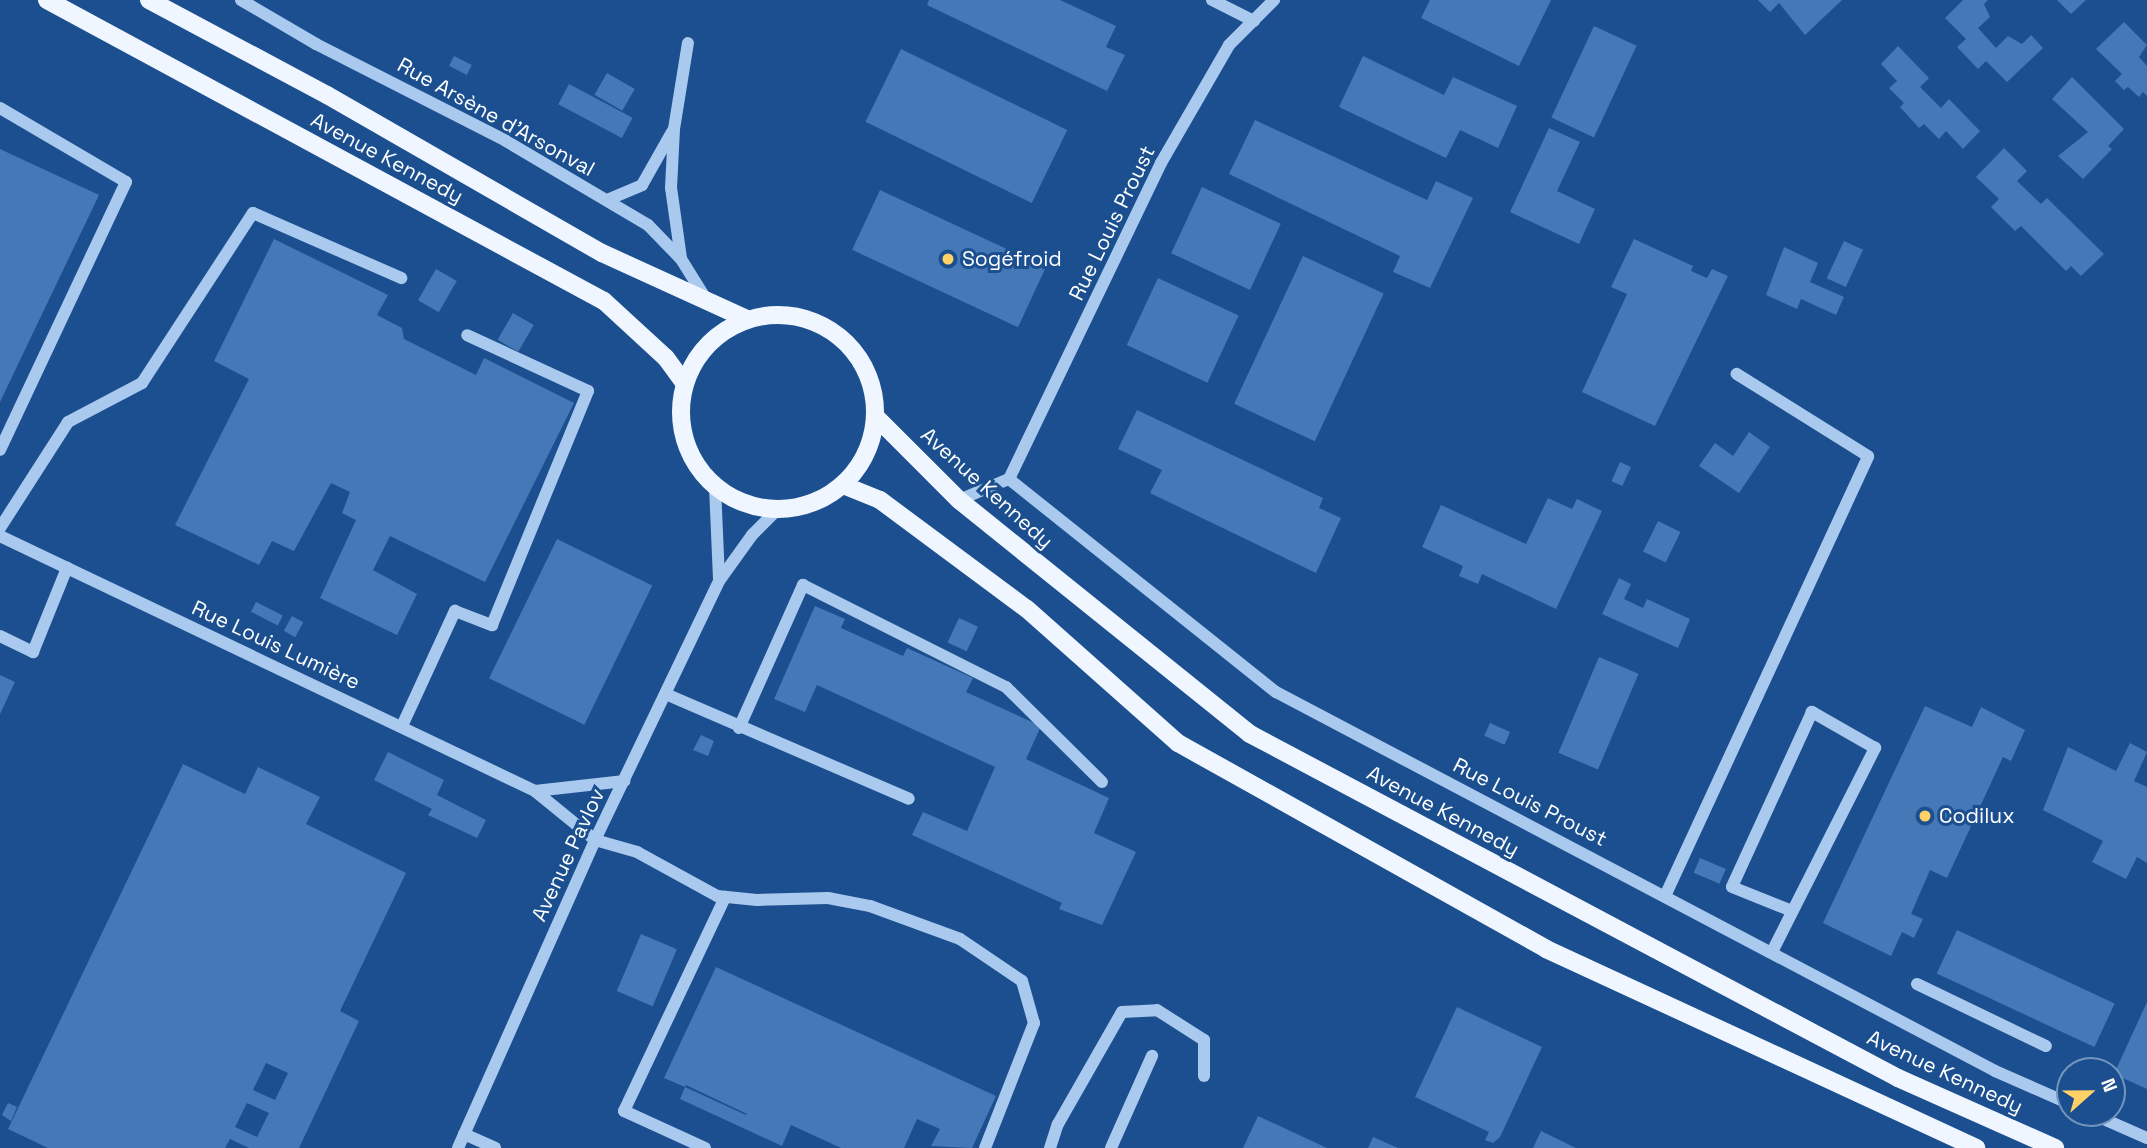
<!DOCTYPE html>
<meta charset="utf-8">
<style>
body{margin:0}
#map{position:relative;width:2147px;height:1148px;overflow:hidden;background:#1b4f8f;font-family:"Space Grotesk",sans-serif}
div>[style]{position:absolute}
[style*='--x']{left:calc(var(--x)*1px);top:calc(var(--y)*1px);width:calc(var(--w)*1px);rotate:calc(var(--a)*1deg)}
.building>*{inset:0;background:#4478b7;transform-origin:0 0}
.minor>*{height:12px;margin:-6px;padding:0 6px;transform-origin:6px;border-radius:6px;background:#a9c9ee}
.major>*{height:18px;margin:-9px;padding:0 9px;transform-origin:9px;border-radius:9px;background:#f0f6ff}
.major>.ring{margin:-9px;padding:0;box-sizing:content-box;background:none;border:18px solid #f0f6ff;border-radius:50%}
.dots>*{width:19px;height:19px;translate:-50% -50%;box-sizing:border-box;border:4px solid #1b4f8f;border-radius:50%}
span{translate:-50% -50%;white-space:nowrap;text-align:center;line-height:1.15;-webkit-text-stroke:6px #1b4f8f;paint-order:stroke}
.street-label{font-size:21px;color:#fff}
.poi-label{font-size:21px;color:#fff}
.left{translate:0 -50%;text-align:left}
.north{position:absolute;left:2056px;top:1057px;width:70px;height:70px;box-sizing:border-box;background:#1b4f8f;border:2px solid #7695bc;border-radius:50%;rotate:69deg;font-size:19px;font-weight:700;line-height:28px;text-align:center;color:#fff}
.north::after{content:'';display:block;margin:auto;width:24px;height:32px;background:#ffd166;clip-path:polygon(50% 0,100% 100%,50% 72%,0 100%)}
</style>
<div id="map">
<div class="building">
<i style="clip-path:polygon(929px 0,1060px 0,1116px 26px,1106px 47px,1125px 55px,1107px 91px,927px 5px)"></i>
<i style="clip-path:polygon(1430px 0,1551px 0,1519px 66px,1421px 18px)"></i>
<i style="clip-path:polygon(1758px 0,1842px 0,1805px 35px,1779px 3px,1770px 12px)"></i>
<i style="clip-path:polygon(1963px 0,1988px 0,1984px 4px,1990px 17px,1978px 28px,1996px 48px,2008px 36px,2022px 44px,2031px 35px,2043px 48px,2007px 82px,1986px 61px,1978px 69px,1957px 47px,1966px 39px,1945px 18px)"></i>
<i style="clip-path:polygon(2057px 0,2086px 0,2071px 14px)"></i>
<i style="clip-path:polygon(2124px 22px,2147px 45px,2139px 57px,2147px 66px,2147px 96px,2143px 92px,2139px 97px,2128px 87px,2124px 90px,2115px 81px,2122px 74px,2096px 49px)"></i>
<i style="left:1594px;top:26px;width:47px;height:101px;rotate:25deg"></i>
<i style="clip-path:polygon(1898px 46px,1929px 78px,1920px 87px,1941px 108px,1949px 99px,1980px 131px,1963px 149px,1946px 131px,1939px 139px,1924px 124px,1919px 128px,1900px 107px,1904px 103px,1889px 88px,1897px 81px,1881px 64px)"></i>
<i style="left:901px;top:49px;width:185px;height:81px;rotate:26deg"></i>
<i style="left:454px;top:56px;width:20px;height:11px;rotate:27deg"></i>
<i style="clip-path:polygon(1363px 56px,1444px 95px,1453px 77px,1517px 106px,1498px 148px,1460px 130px,1446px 158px,1339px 107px)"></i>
<i style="left:607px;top:73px;width:32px;height:25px;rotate:30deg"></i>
<i style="clip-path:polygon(2072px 77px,2124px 129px,2108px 146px,2112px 149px,2083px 179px,2058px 156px,2088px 132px,2052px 99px)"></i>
<i style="left:569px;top:84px;width:72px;height:23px;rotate:28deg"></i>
<i style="clip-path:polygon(1255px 120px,1427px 200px,1436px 181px,1473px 198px,1430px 288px,1393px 272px,1400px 256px,1229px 174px)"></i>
<i style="clip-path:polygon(1549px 128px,1580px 142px,1557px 191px,1595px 209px,1579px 244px,1510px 212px)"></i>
<i style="clip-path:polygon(2004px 148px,2027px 171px,2017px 181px,2041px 204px,2047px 198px,2104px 254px,2081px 276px,2071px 266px,2066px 271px,2021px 226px,2015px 231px,1991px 207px,1999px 199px,1976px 177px)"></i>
<i style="clip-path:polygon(0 149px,99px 195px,0 402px)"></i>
<i style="left:1202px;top:187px;width:87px;height:73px;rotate:25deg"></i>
<i style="left:880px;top:190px;width:183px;height:66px;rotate:25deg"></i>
<i style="clip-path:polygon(274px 239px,388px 295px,377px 315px,402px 328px,404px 339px,476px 375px,484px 358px,574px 403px,485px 582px,390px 536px,373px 570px,417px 594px,397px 635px,320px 598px,356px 520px,342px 513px,350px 492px,331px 483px,294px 551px,272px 541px,259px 565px,175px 525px,249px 379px,214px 361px)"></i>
<i style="clip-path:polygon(1634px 239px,1693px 266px,1691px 271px,1707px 278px,1712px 269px,1728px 276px,1655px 426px,1582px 392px,1627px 294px,1611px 287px)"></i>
<i style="left:1844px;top:241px;width:21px;height:41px;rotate:25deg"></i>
<i style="clip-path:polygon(1784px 247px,1818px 263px,1810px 282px,1844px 297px,1836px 315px,1801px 299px,1797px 309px,1766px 295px)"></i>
<i style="left:1303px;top:256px;width:89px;height:163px;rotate:25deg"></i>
<i style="left:436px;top:269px;width:24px;height:36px;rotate:30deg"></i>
<i style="left:1158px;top:278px;width:89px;height:74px;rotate:25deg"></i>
<i style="left:513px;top:313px;width:24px;height:31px;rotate:30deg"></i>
<i style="clip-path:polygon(1137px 410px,1323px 498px,1319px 508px,1341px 518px,1316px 573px,1150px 493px,1162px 470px,1118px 449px)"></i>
<i style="clip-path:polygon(1749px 432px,1770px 447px,1739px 493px,1699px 466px,1715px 443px,1733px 456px)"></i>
<i style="left:1620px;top:462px;width:12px;height:21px;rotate:24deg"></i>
<i style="clip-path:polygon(1548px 498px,1572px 509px,1577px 499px,1602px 511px,1556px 609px,1482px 574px,1478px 584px,1459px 576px,1463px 566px,1422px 547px,1441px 505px,1526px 544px)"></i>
<i style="left:1658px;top:521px;width:25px;height:34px;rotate:26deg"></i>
<i style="left:557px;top:539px;width:106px;height:155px;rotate:26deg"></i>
<i style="clip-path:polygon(1619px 578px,1631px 584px,1624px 599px,1643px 608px,1647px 599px,1690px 619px,1678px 648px,1602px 614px)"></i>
<i style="left:256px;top:602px;width:30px;height:11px;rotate:27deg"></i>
<i style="clip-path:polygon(815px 606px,845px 619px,841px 628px,903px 656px,907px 648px,973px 678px,966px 692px,1041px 726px,1026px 759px,1109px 798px,1094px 833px,1136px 852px,1102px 925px,1059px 909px,1062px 903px,912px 835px,923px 812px,967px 831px,995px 767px,817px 685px,805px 712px,774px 699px)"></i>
<i style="left:292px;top:616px;width:13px;height:17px;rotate:29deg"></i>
<i style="left:959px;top:618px;width:21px;height:27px;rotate:25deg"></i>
<i style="left:1599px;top:657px;width:43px;height:104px;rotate:23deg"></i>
<i style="clip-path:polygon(0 675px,15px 682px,0 714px)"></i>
<i style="clip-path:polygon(1925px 706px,1972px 727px,1981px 707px,2025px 730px,2011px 761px,2003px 757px,1947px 878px,1930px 870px,1911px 914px,1923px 919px,1914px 938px,1902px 932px,1891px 956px,1823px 923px)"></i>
<i style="left:1490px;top:723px;width:22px;height:14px;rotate:24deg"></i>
<i style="clip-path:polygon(701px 735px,714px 741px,708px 756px,693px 750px)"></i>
<i style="clip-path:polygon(2130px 743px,2147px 752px,2134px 781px,2147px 787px,2147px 863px,2137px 857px,2126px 879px,2092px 862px,2103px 841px,2043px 810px,2068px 747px,2116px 771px)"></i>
<i style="clip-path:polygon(388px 752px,444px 780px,437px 795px,486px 820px,477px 838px,428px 815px,432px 809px,374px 780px)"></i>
<i style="clip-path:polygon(evenodd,183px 764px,245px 794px,258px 767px,320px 797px,306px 824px,406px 873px,340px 1011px,359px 1021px,299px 1148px,249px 1148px,230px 1139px,225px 1148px,48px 1148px,8px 1129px,183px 764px,266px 1063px,288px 1073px,275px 1100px,253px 1090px,266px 1063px,183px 764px,247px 1103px,269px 1113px,257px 1137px,235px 1127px,247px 1103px)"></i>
<i style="left:1700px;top:858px;width:28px;height:16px;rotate:23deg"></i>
<i style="left:1957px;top:930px;width:174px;height:48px;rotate:25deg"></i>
<i style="left:641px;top:934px;width:39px;height:62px;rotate:23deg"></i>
<i style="clip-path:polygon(evenodd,716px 967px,996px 1096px,972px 1148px,931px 1146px,940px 1129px,917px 1119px,904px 1148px,841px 1148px,791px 1125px,782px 1146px,680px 1099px,685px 1087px,664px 1078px,716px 967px,686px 1085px,747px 1114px,746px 1115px,685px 1087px,686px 1085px)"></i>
<i style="clip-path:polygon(2147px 1002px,2147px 1089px,2114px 1074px)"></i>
<i style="clip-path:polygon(1457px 1007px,1542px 1047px,1500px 1137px,1493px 1143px,1485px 1140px,1489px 1132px,1415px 1097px)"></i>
<i style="clip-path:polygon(8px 1103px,17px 1107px,11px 1121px,2px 1115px)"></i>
<i style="clip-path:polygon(1258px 1116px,1327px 1148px,1243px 1148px)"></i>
<i style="clip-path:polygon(1541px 1131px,1576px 1148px,1533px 1148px)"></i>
<i style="clip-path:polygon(1373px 1137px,1398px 1148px,1368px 1148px)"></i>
</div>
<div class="minor">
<i style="--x:241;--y:0;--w:87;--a:30.4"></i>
<i style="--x:316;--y:44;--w:213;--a:27"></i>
<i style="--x:506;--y:141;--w:165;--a:30.6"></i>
<i style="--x:648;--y:225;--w:47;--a:45.9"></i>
<i style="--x:681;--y:259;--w:47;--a:58"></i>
<i style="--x:1212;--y:0;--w:47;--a:26.6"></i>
<i style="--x:0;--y:108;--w:146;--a:30.4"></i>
<i style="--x:126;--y:182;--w:296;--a:115.2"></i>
<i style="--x:607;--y:200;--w:38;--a:-23"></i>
<i style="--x:642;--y:185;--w:61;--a:-60.5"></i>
<i style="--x:681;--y:258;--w:71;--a:-98.1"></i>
<i style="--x:671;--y:188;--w:59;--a:-87.1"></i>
<i style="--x:674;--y:129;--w:87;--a:-80.8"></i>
<i style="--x:1009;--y:479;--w:342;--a:38.6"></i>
<i style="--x:1276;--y:692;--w:813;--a:27.79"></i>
<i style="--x:1995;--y:1071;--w:82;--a:23.7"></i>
<i style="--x:715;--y:487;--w:93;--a:87.5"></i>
<i style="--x:959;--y:500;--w:54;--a:-22.8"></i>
<i style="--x:1009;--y:479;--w:351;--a:-64.3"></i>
<i style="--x:1161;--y:163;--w:136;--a:-60"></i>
<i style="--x:1229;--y:45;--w:64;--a:-45"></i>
<i style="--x:0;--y:528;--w:126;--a:-57.3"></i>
<i style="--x:68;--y:422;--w:84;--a:-27.8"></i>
<i style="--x:142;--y:383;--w:203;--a:-56.9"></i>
<i style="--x:253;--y:213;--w:162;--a:23.7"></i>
<i style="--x:0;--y:536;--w:593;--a:25.48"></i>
<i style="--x:535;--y:791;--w:77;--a:39.2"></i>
<i style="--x:595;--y:840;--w:44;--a:15.9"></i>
<i style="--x:637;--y:852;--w:91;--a:28.8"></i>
<i style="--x:717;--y:896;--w:40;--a:5.7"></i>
<i style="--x:757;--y:900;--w:71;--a:-1.6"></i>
<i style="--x:828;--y:898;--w:43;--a:10.8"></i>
<i style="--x:870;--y:906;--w:96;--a:20.1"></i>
<i style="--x:960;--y:939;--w:75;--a:34.1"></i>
<i style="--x:1022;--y:981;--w:44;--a:74.1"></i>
<i style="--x:1034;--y:1023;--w:134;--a:111.4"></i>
<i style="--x:0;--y:636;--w:37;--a:26"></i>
<i style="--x:33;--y:652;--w:91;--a:-68"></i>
<i style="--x:668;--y:695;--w:262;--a:23.3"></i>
<i style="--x:402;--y:726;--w:127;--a:-65.3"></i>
<i style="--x:455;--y:611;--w:40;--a:21"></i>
<i style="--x:492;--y:625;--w:253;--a:-67.7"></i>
<i style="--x:588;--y:391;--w:133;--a:-155.2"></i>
<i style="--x:739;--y:728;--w:157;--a:-65.9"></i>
<i style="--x:803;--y:585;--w:227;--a:26.7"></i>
<i style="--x:1006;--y:687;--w:135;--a:44.7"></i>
<i style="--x:535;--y:791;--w:90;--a:-6.4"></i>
<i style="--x:1666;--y:894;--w:482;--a:-65.2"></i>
<i style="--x:1868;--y:456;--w:155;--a:-148"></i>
<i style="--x:1772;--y:952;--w:229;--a:-63.2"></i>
<i style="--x:1875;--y:748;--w:73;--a:-150.3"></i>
<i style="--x:1812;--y:712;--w:192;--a:114.6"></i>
<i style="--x:1732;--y:887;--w:65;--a:21.8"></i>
<i style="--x:1917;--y:984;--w:143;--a:25.7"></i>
<i style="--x:2090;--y:1113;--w:62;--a:23.7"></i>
<i style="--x:464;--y:1134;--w:34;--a:24"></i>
<i style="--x:458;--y:1148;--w:337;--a:-66"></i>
<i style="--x:595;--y:840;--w:287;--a:-64.4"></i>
<i style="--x:719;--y:581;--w:57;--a:-54.3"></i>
<i style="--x:752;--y:535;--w:35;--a:-45"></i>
<i style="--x:705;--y:1148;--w:89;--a:-155.4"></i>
<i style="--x:624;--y:1111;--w:237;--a:-64.7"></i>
<i style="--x:1050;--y:1148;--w:25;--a:-72"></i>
<i style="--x:1058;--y:1124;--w:129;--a:-60.3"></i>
<i style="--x:1122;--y:1012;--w:35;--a:-3"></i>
<i style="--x:1157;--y:1010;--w:56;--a:32.6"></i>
<i style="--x:1204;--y:1040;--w:36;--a:90"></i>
<i style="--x:1111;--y:1148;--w:101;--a:-66"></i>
</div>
<div class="major">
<i style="--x:47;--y:0;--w:633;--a:28.39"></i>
<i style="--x:604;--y:301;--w:84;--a:42.6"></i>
<i style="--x:666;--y:358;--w:31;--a:54"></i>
<i style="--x:149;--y:0;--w:202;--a:28.1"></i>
<i style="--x:327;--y:95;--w:317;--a:29.9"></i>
<i style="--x:602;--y:253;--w:159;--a:24.5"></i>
<i class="ring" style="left:681px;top:315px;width:176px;height:176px"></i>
<i style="--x:875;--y:416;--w:119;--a:45"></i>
<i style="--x:959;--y:500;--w:373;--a:38.8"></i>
<i style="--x:1250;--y:734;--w:734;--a:27.96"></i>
<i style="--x:1898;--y:1078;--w:172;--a:24"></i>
<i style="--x:843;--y:485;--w:40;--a:22"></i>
<i style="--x:880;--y:500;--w:183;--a:36.6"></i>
<i style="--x:1027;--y:609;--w:202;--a:41.6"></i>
<i style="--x:1178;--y:743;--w:422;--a:29.2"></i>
<i style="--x:1546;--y:949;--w:474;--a:24.8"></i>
</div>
<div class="dots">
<i style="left:948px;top:259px;background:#ffd166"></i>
<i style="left:1925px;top:816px;background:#ffd166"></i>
</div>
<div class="street-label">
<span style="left:496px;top:117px;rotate:29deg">Rue Arsène d'Arsonval</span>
<span style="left:387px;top:158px;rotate:28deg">Avenue Kennedy</span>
<span style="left:1112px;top:223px;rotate:-64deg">Rue Louis Proust</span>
<span style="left:987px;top:488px;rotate:42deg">Avenue Kennedy</span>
<span style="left:276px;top:645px;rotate:25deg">Rue Louis Lumière</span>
<span style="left:1530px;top:802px;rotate:27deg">Rue Louis Proust</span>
<span style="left:1443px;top:811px;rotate:28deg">Avenue Kennedy</span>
<span style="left:568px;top:855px;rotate:-65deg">Avenue Pavlov</span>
<span style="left:1945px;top:1072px;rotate:25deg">Avenue Kennedy</span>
</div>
<div class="poi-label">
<span class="left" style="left:962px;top:259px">Sogéfroid</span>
<span class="left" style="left:1939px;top:816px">Codilux</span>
</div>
<div class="north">N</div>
</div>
